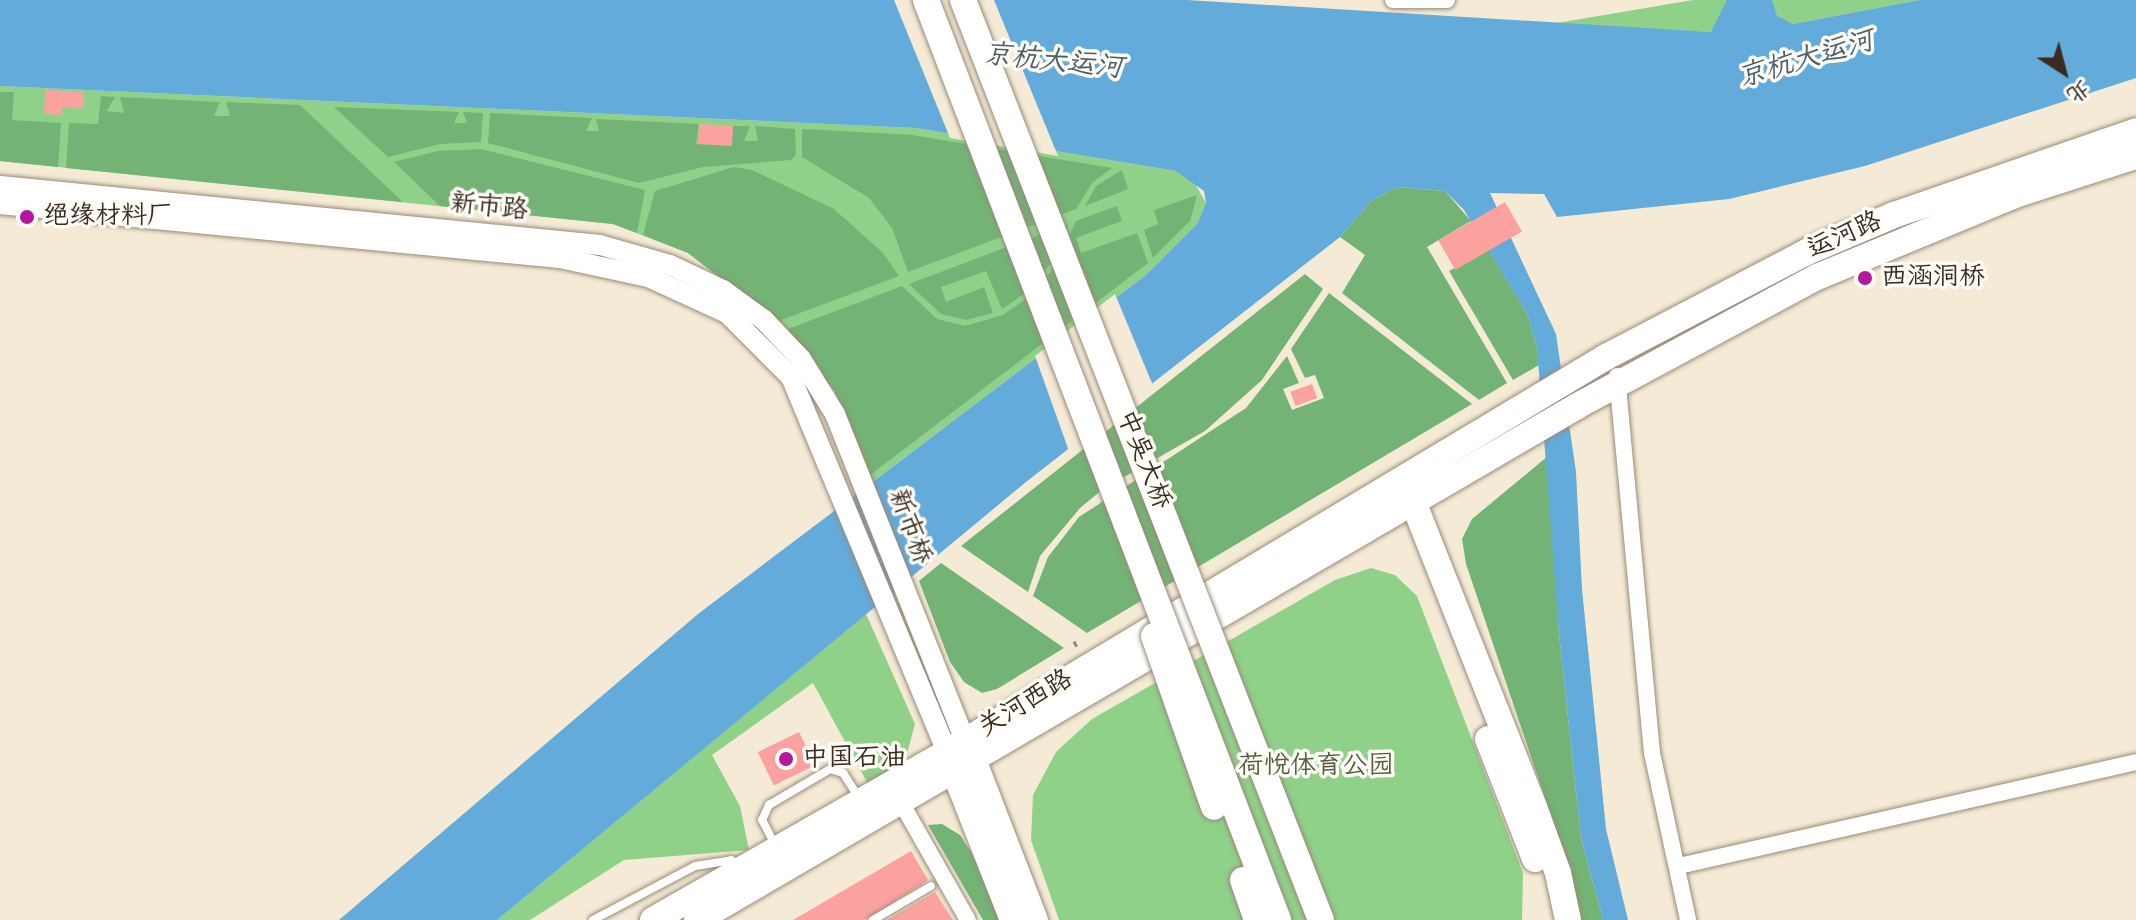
<!DOCTYPE html>
<meta charset="utf-8">
<style>
body{margin:0}
#map{position:relative;width:2136px;height:920px;overflow:hidden;background:#f5ead5;font-family:Mynerve,"LXGW WenKai TC",sans-serif}
div>[style]{position:absolute}
[style*='--x']{left:calc(var(--x)*1px);top:calc(var(--y)*1px);width:calc(var(--w)*1px);rotate:calc(var(--a)*1deg)}
.green>*{inset:0;background:#8fd189}
.forest>*{inset:0;background:#73b375}
.water>*{inset:0;background:#63abda}
.pier>*{inset:0;background:#f5ead5}
.building>*{inset:0;background:#fba2a0;transform-origin:0 0}
.path>*{height:3px;margin-top:-1.5px;transform-origin:0;background:repeating-linear-gradient(90deg,#988a7a 0 6px,transparent 0 12px)}
.roads{filter:drop-shadow(0 0 2px #988a7a) drop-shadow(0 0 2px #988a7a)}
.service>*{height:8px;margin:-4px;padding:0 4px;transform-origin:4px;border-radius:4px;background:#fff}
.minor>*{height:16px;margin:-8px;padding:0 8px;transform-origin:8px;border-radius:8px;background:#fff}
.tertiary>*{height:20px;margin:-10px;padding:0 10px;transform-origin:10px;border-radius:10px;background:#fff}
.primary>*{height:26px;margin:-13px;padding:0 13px;transform-origin:13px;border-radius:13px;background:#fff}
.bridges{filter:drop-shadow(0 0 2px #988a7a) drop-shadow(0 0 2px #988a7a)}
.primary-bridge>*{height:26px;margin:-13px;padding:0 13px;transform-origin:13px;border-radius:13px;background:#fff}
.dots>*{width:22px;height:22px;translate:-50% -50%;box-sizing:border-box;border:4px solid #fdfcf7;border-radius:50%}
span{translate:-50% -50%;white-space:nowrap;text-align:center;line-height:1.15;-webkit-text-stroke:7px #fdfcf7;paint-order:stroke}
.street-label{font-size:26px;color:#3b2a1e}
.poi-label{font-size:26px;color:#3b2a1e}
.left{translate:0 -50%;text-align:left}
.park-label{font-size:26px;color:#545c3e}
.water-label{font-size:28px;color:#4b5e69;font-style:italic}
.north{position:absolute;left:2024px;top:32px;width:80px;height:80px;-webkit-text-stroke:6px #fdfcf7;paint-order:stroke;rotate:144deg;font-size:22px;font-weight:700;line-height:32px;text-align:center;color:#3b2a1e}
.north::after{content:'';display:block;margin:auto;width:28px;height:36px;background:#3b2a1e;clip-path:polygon(50% 0,100% 100%,50% 72%,0 100%)}
</style>
<div id="map">
<div class="green">
<i style="clip-path:polygon(1693px 0,1919px 0,1793px 24px,1712px 32px,1551px 24px)"></i>
<i style="clip-path:polygon(0 86px,916px 128px,1176px 171px,1192px 178px,1206px 203px,1197px 224px,1146px 275px,872px 482px,835px 392px,804px 348px,751px 297px,688px 253px,613px 224px,0 161px)"></i>
<i style="clip-path:polygon(1371px 568px,1395px 575px,1417px 596px,1523px 873px,1522px 920px,1059px 920px,1031px 840px,1033px 795px,1056px 752px,1092px 719px,1335px 580px)"></i>
<i style="clip-path:polygon(866px 614px,915px 724px,905px 761px,868px 784px,813px 683px,712px 755px,740px 806px,749px 850px,624px 860px,530px 920px,497px 920px)"></i>
</div>
<div class="forest">
<i style="clip-path:polygon(0 92px,14px 92px,12px 120px,61px 123px,58px 167px,0 161px)"></i>
<i style="clip-path:polygon(101px 96px,115px 97px,107px 111px,124px 113px,120px 97px,220px 102px,214px 116px,230px 116px,226px 102px,300px 105px,403px 202px,66px 168px,69px 123px,98px 124px)"></i>
<i style="clip-path:polygon(334px 107px,459px 112px,454px 123px,467px 123px,463px 112px,483px 113px,481px 142px,440px 144px,388px 157px)"></i>
<i style="clip-path:polygon(490px 113px,592px 118px,586px 131px,599px 131px,596px 119px,699px 124px,696px 144px,731px 146px,733px 126px,750px 126px,744px 141px,758px 141px,755px 126px,795px 129px,796px 155px,791px 160px,703px 167px,639px 183px,488px 143px)"></i>
<i style="clip-path:polygon(802px 129px,912px 135px,1112px 168px,1092px 183px,1076px 209px,908px 272px,892px 228px,869px 198px,802px 157px)"></i>
<i style="clip-path:polygon(481px 149px,645px 190px,637px 233px,613px 224px,440px 206px,394px 162px,438px 151px)"></i>
<i style="clip-path:polygon(734px 167px,752px 170px,834px 209px,883px 253px,899px 276px,776px 322px,688px 253px,643px 235px,655px 191px)"></i>
<i style="clip-path:polygon(1122px 170px,1128px 189px,1085px 206px,1096px 186px)"></i>
<i style="clip-path:polygon(1397px 187px,1445px 191px,1471px 221px,1427px 247px,1507px 383px,1479px 400px,1342px 293px,1365px 255px,1340px 237px,1371px 201px)"></i>
<i style="clip-path:polygon(1197px 195px,1190px 221px,1153px 258px,1144px 230px,1158px 224px,1154px 210px)"></i>
<i style="clip-path:polygon(1117px 206px,1122px 221px,1076px 238px,1081px 253px,1137px 233px,1148px 263px,870px 475px,835px 392px,785px 330px,902px 286px,937px 319px,965px 326px,1003px 315px,1033px 294px,1055px 266px,1076px 221px)"></i>
<i style="clip-path:polygon(1068px 224px,1050px 264px,1028px 291px,1002px 309px,986px 271px,941px 287px,946px 302px,984px 287px,993px 313px,966px 320px,941px 314px,909px 284px)"></i>
<i style="clip-path:polygon(1488px 249px,1527px 314px,1537px 347px,1539px 365px,1513px 380px,1449px 271px)"></i>
<i style="clip-path:polygon(1305px 274px,1323px 289px,1262px 380px,1205px 431px,1103px 489px,1080px 508px,1040px 556px,1028px 592px,961px 546px)"></i>
<i style="clip-path:polygon(1329px 293px,1472px 404px,1087px 633px,1033px 596px,1048px 557px,1079px 517px,1246px 408px,1287px 356px,1299px 383px,1283px 389px,1292px 410px,1324px 398px,1315px 375px,1305px 378px,1291px 349px)"></i>
<i style="clip-path:polygon(1548px 456px,1559px 634px,1581px 838px,1603px 920px,1578px 920px,1571px 875px,1466px 564px,1462px 539px,1472px 519px)"></i>
<i style="clip-path:polygon(941px 563px,1064px 648px,997px 689px,982px 693px,964px 682px,950px 662px,919px 581px)"></i>
<i style="clip-path:polygon(942px 824px,960px 835px,973px 855px,1002px 920px,983px 920px,928px 825px)"></i>
</div>
<div class="water">
<i style="clip-path:polygon(0 0,1187px 0,1711px 32px,1727px 0,1772px 0,1777px 16px,1793px 24px,1919px 0,2136px 0,2136px 78px,1865px 166px,1729px 199px,1557px 217px,1544px 194px,1490px 193px,1556px 334px,1576px 472px,1582px 589px,1606px 829px,1628px 920px,1603px 920px,1581px 838px,1559px 634px,1537px 347px,1527px 314px,1464px 210px,1445px 191px,1397px 187px,1371px 201px,1340px 237px,1026px 482px,497px 920px,339px 920px,698px 614px,1146px 275px,1197px 224px,1206px 203px,1204px 191px,1176px 171px,916px 128px,0 86px)"></i>
</div>
<div class="pier">
<i style="clip-path:polygon(894px 0,994px 0,1058px 156px,950px 138px)"></i>
<i style="clip-path:polygon(1115px 294px,1154px 388px,1070px 454px,1035px 356px)"></i>
</div>
<div class="building">
<i style="clip-path:polygon(45px 90px,84px 92px,84px 108px,62px 107px,62px 115px,44px 114px)"></i>
<i style="left:699px;top:124px;width:34px;height:20px;rotate:3deg"></i>
<i style="left:1505px;top:202px;width:34px;height:77px;rotate:60deg"></i>
<i style="left:1312px;top:384px;width:15px;height:23px;rotate:70deg"></i>
<i style="left:799px;top:732px;width:37px;height:46px;rotate:64deg"></i>
<i style="clip-path:polygon(911px 851px,928px 880px,866px 920px,793px 920px)"></i>
<i style="clip-path:polygon(935px 892px,953px 920px,887px 920px)"></i>
</div>
<div class="path">
<i style="--x:1074;--y:641;--w:9;--a:63"></i>
</div>
<div class="roads">
<div class="service">
<i style="--x:775;--y:845;--w:28;--a:-117"></i>
<i style="--x:762;--y:820;--w:17;--a:-65"></i>
<i style="--x:769;--y:805;--w:71;--a:-30.5"></i>
<i style="--x:830;--y:769;--w:14;--a:17"></i>
<i style="--x:843;--y:773;--w:30;--a:57"></i>
<i style="--x:593;--y:920;--w:115;--a:-27.9"></i>
<i style="--x:695;--y:866;--w:36;--a:-9"></i>
<i style="--x:731;--y:860;--w:10;--a:29"></i>
<i style="--x:873;--y:920;--w:67;--a:-30.4"></i>
</div>
<div class="minor">
<i style="--x:1393;--y:0;--w:54;--a:0"></i>
<i style="--x:1617;--y:376;--w:379;--a:84.7"></i>
<i style="--x:1652;--y:753;--w:171;--a:77.8"></i>
<i style="--x:902;--y:804;--w:133;--a:60.4"></i>
<i style="--x:1679;--y:866;--w:469;--a:-12.8"></i>
</div>
<div class="tertiary">
<i style="--x:0;--y:186;--w:603;--a:5.62"></i>
<i style="--x:600;--y:245;--w:73;--a:15.9"></i>
<i style="--x:670;--y:265;--w:59;--a:25.3"></i>
<i style="--x:723;--y:290;--w:51;--a:36.2"></i>
<i style="--x:764;--y:320;--w:54;--a:46.5"></i>
<i style="--x:801;--y:359;--w:65;--a:58.3"></i>
<i style="--x:835;--y:414;--w:351;--a:68.3"></i>
<i style="--x:0;--y:204;--w:563;--a:5.51"></i>
<i style="--x:560;--y:258;--w:90;--a:12.2"></i>
<i style="--x:648;--y:277;--w:87;--a:24.5"></i>
<i style="--x:727;--y:313;--w:91;--a:45"></i>
<i style="--x:791;--y:377;--w:406;--a:67.4"></i>
</div>
<div class="primary">
<i style="--x:1405;--y:493;--w:14;--a:51"></i>
<i style="--x:1414;--y:504;--w:326;--a:68.4"></i>
<i style="--x:1534;--y:807;--w:70;--a:70"></i>
<i style="--x:1558;--y:873;--w:48;--a:78"></i>
<i style="--x:1488;--y:739;--w:129;--a:68.6"></i>
<i style="--x:967;--y:744;--w:189;--a:68.9"></i>
<i style="--x:948;--y:755;--w:177;--a:68.5"></i>
<i style="--x:653;--y:920;--w:339;--a:-29.7"></i>
<i style="--x:947;--y:752;--w:768;--a:-30.94"></i>
<i style="--x:1606;--y:357;--w:227;--a:-27.6"></i>
<i style="--x:1807;--y:252;--w:95;--a:-23"></i>
<i style="--x:1894;--y:215;--w:256;--a:-19.1"></i>
<i style="--x:697;--y:920;--w:1021;--a:-30.28"></i>
<i style="--x:1579;--y:405;--w:270;--a:-28.3"></i>
<i style="--x:1817;--y:277;--w:214;--a:-22.5"></i>
<i style="--x:2015;--y:195;--w:127;--a:-17.9"></i>
</div>
</div>
<div class="bridges">
<div class="primary-bridge">
<i style="--x:926;--y:0;--w:985;--a:69.06"></i>
<i style="--x:963;--y:0;--w:987;--a:68.74"></i>
<i style="--x:1154;--y:636;--w:181;--a:70.7"></i>
<i style="--x:1243;--y:880;--w:42;--a:70.7"></i>
</div>
</div>
<div class="dots">
<i style="left:27px;top:217px;background:#b5179e"></i>
<i style="left:1865px;top:278px;background:#b5179e"></i>
<i style="left:786px;top:759px;background:#b5179e"></i>
</div>
<div class="street-label">
<span style="left:489px;top:208px;rotate:6deg">新市路</span>
<span style="left:1845px;top:236px;rotate:-24deg">运河路</span>
<span style="left:1143px;top:460px;rotate:68deg">中吴大桥</span>
<span style="left:909px;top:527px;rotate:70deg">新市桥</span>
<span style="left:1026px;top:704px;rotate:-31deg">关河西路</span>
</div>
<div class="poi-label">
<span class="left" style="left:43px;top:217px">绝缘材料厂</span>
<span class="left" style="left:1881px;top:278px">西涵洞桥</span>
<span class="left" style="left:802px;top:759px">中国石油</span>
</div>
<div class="park-label">
<span style="left:1316px;top:767px">荷悦体育公园</span>
</div>
<div class="water-label">
<span style="left:1806px;top:60px;rotate:-16deg">京杭大运河</span>
<span style="left:1053px;top:62px;rotate:6deg">京杭大运河</span>
</div>
<div class="north">北</div>
</div>
